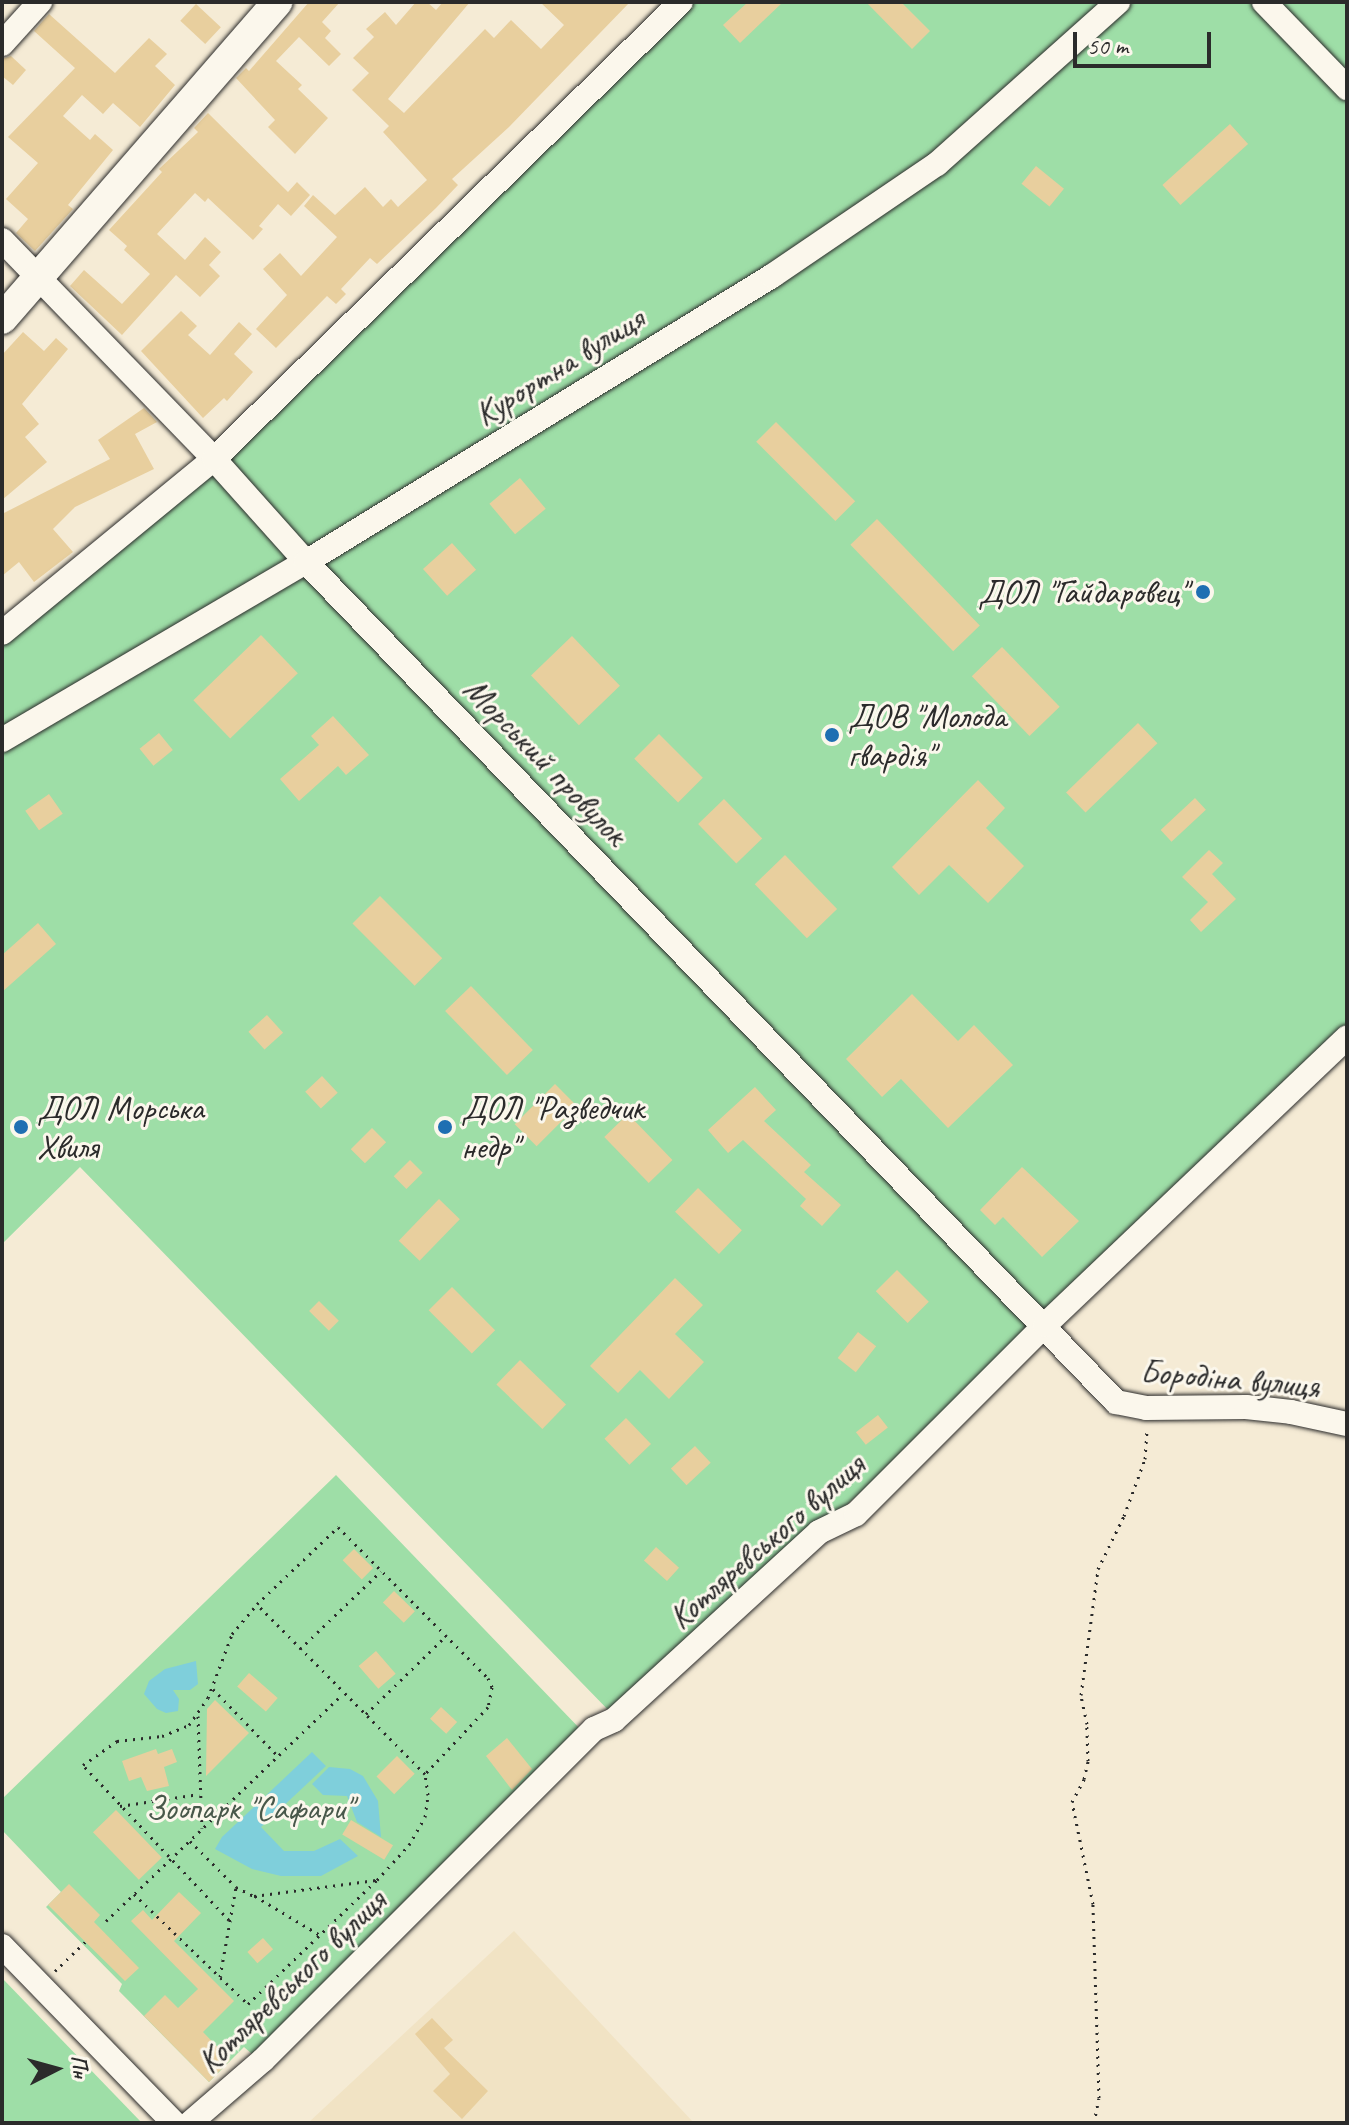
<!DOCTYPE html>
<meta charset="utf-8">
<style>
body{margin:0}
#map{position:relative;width:1349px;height:2125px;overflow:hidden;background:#f5ebd5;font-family:Caveat,sans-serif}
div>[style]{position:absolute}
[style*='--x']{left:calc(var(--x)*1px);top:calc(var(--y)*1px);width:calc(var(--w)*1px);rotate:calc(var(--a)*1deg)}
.built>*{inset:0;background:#f1e3c4}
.green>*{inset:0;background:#9edea7}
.water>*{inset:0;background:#7fcfdb}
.building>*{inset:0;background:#e8cf9e;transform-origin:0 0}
.path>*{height:3px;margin-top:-1.5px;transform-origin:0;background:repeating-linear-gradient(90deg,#2b2b2b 0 2px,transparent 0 8px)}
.roads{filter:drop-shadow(0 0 2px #2b2b2b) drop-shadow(0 0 2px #2b2b2b)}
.minor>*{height:24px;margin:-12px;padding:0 12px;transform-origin:12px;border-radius:12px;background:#fbf7ec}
.major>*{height:30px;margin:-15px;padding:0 15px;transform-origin:15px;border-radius:15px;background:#fbf7ec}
.dots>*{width:22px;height:22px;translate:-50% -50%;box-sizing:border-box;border:4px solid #fbf7ec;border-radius:50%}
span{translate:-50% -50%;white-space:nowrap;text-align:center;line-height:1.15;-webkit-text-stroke:6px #fbf7ec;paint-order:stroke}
.street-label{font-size:34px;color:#2b2b2b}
.poi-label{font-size:34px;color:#2b2b2b}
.right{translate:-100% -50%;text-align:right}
.left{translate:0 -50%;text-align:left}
.park-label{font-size:34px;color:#48584a}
.frame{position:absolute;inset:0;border:4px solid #2b2b2b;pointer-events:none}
.north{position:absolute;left:16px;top:2029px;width:80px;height:80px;-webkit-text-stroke:6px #fbf7ec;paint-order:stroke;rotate:84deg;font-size:22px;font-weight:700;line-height:32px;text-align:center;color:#2b2b2b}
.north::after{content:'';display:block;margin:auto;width:28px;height:36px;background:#2b2b2b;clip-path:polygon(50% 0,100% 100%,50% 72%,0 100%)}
.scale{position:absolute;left:1073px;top:32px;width:138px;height:36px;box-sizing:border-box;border:4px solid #2b2b2b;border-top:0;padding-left:10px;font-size:24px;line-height:28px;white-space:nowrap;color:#2b2b2b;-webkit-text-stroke:6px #fbf7ec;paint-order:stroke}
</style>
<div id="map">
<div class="built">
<i style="clip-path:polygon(514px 1931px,694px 2123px,308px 2123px)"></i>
</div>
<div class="green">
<i style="clip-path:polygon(683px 2px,1263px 2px,1347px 89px,1347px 1037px,1042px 1326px,615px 1717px,80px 1167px,2px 1244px,2px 636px,216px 459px)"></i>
<i style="clip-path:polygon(1265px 2px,1347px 2px,1347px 86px)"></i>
<i style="clip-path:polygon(336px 1475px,584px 1733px,252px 2054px,244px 2047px,209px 2082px,119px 1991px,122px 1984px,46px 1907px,61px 1892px,2px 1830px,2px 1799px)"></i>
<i style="clip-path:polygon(2px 1978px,142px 2123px,2px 2123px)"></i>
</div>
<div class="water">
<i style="clip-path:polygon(196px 1661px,198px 1684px,190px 1690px,173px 1690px,179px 1699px,178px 1711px,166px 1713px,157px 1709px,144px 1694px,149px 1681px,165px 1669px)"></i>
<i style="clip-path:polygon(312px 1752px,326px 1766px,261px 1827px,284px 1851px,314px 1851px,340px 1839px,358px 1856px,321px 1876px,281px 1876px,252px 1869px,215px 1849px,222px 1837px)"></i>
<i style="clip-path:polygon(329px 1767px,350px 1769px,363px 1776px,378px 1801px,381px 1837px,357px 1822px,347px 1796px,323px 1795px,312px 1784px)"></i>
</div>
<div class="building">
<i style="clip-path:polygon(309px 2px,340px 2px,322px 22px,331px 31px,325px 38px,341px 54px,329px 66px,299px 37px,276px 61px,302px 85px,298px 89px,328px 118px,295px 154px,268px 127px,275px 120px,236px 78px,246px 68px,249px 71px)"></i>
<i style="clip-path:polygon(416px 2px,427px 2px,436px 10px,443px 2px,470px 2px,388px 99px,404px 113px,485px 29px,494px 38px,511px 20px,541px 49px,564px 25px,540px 2px,630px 2px,509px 127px,452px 179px,458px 185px,436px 208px,377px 264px,370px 258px,341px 289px,346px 294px,336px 304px,327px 296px,276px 348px,256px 329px,287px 295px,263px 269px,280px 253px,301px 276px,337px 237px,304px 206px,313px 195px,335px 215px,365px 187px,383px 207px,391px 199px,398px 207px,427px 180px,383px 132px,389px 126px,352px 90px,369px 73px,353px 58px,374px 37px,366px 29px,385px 12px,396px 25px)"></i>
<i style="clip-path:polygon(748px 2px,783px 2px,740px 43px,723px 25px)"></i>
<i style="clip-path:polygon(866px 2px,901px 2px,930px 31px,912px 49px)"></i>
<i style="left:196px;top:4px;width:34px;height:23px;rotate:43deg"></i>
<i style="clip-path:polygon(49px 14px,115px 73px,149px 38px,167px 54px,155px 66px,175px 85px,140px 127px,113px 103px,103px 114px,82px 95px,63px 116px,90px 140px,95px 134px,113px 150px,68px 205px,73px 209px,35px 251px,16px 233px,28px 219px,6px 199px,38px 163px,8px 137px,75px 68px,34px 31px)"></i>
<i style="clip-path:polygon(11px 56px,26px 70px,13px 85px,2px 76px,2px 59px)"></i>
<i style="clip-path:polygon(208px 113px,288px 192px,297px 182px,310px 195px,291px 216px,278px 204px,259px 226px,263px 229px,253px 240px,208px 198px,205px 202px,195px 193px,157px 234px,185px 260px,205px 237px,221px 252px,209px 265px,220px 276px,200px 297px,176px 275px,122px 335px,70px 286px,84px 270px,122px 304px,150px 274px,124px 250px,127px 246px,109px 230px,162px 172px,159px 169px,198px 132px,194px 128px)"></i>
<i style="left:1230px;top:124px;width:27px;height:91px;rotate:48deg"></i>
<i style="left:1036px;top:166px;width:36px;height:23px;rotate:39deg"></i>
<i style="clip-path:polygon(181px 311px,197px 326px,188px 335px,210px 355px,239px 322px,252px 334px,234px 354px,253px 372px,227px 401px,224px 398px,203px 418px,141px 351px)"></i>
<i style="clip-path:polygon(23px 332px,44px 351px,56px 338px,68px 349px,22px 404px,39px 424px,25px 437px,47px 462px,2px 500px,2px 355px)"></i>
<i style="clip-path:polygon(144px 408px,157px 422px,135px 434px,154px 469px,75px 507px,53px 529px,73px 552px,34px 582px,19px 562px,2px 576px,2px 514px,110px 459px,98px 440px)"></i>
<i style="left:776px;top:422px;width:112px;height:28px;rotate:45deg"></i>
<i style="left:520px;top:478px;width:40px;height:40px;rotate:50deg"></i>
<i style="left:877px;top:519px;width:148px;height:37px;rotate:46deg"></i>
<i style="left:452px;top:543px;width:36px;height:39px;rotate:48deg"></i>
<i style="left:261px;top:635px;width:53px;height:94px;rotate:46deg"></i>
<i style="left:572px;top:636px;width:69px;height:57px;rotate:46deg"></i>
<i style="left:1002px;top:647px;width:83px;height:42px;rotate:46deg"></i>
<i style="clip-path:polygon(333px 716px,369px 755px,346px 775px,338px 766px,299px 801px,280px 779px,319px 745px,311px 736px)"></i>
<i style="left:1138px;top:723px;width:28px;height:100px;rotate:46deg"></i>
<i style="left:159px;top:733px;width:22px;height:25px;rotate:51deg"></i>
<i style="left:659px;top:734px;width:62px;height:35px;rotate:45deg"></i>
<i style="clip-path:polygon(978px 780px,1005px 808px,986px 828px,1024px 866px,988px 903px,949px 865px,919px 895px,892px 867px)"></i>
<i style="left:49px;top:794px;width:24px;height:29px;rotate:55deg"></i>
<i style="left:1195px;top:798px;width:16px;height:47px;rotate:47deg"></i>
<i style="left:724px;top:799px;width:55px;height:36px;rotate:46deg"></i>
<i style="clip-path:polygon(1209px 850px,1223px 863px,1212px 874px,1236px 899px,1201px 932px,1190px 920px,1208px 902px,1182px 877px)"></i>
<i style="left:785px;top:855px;width:75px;height:42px;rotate:46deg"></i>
<i style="left:380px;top:896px;width:88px;height:39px;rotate:45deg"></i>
<i style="clip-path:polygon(38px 923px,56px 944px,2px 992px,2px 955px)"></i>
<i style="left:471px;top:986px;width:89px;height:36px;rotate:46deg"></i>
<i style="clip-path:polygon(912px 994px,958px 1041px,974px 1025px,1013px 1065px,948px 1128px,901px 1079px,882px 1097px,846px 1059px)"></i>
<i style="left:267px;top:1015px;width:24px;height:25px;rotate:48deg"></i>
<i style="left:322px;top:1076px;width:23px;height:23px;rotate:47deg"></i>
<i style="left:555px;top:1084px;width:31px;height:57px;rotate:45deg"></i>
<i style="clip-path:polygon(755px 1087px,776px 1110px,764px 1121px,811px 1165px,804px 1172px,841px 1205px,822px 1226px,800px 1206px,806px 1199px,743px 1140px,728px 1153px,708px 1130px)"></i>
<i style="left:628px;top:1114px;width:64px;height:33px;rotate:46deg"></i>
<i style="left:372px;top:1128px;width:20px;height:30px;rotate:45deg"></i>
<i style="left:410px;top:1160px;width:18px;height:23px;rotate:45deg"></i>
<i style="clip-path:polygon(1022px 1167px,1079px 1221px,1042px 1257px,1003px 1217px,995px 1225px,980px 1210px)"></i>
<i style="left:698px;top:1188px;width:61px;height:33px;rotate:44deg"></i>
<i style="left:439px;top:1199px;width:29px;height:58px;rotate:44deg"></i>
<i style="left:897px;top:1270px;width:45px;height:30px;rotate:45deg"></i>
<i style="clip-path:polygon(675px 1278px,703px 1305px,675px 1334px,704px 1362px,669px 1399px,640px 1370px,618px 1393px,590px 1366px)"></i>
<i style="left:452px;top:1287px;width:61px;height:33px;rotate:45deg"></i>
<i style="left:319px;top:1301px;width:28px;height:14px;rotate:45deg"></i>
<i style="left:858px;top:1332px;width:23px;height:33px;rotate:38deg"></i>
<i style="left:520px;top:1360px;width:64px;height:34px;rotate:44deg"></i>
<i style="left:878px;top:1415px;width:16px;height:28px;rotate:52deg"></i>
<i style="left:626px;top:1418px;width:36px;height:30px;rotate:46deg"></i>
<i style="left:695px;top:1446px;width:23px;height:33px;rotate:47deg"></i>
<i style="left:656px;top:1547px;width:31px;height:18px;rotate:42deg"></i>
<i style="left:354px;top:1549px;width:27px;height:16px;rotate:45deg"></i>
<i style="left:394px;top:1591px;width:29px;height:16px;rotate:44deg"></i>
<i style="left:376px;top:1651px;width:30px;height:23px;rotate:49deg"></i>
<i style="left:249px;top:1673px;width:38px;height:18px;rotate:41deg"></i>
<i style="clip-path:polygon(215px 1700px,249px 1733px,206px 1776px,207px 1709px)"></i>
<i style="left:441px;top:1707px;width:22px;height:16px;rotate:43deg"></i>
<i style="clip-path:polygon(507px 1738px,532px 1769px,512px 1790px,486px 1756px)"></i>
<i style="clip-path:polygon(156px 1749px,158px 1754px,172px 1749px,177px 1762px,164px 1767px,169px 1786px,147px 1791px,141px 1777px,129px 1781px,122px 1761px)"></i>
<i style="left:397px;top:1756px;width:25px;height:29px;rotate:45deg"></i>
<i style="left:116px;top:1810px;width:66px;height:32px;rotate:46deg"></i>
<i style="left:351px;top:1820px;width:49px;height:17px;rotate:31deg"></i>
<i style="clip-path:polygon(69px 1884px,100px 1915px,94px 1922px,139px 1968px,125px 1981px,48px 1905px)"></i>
<i style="clip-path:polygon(179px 1892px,201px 1913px,174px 1941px,234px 2001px,203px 2032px,230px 2060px,209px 2082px,144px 2016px,165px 1995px,178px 2008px,198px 1989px,131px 1921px,143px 1910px,152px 1920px)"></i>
<i style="left:263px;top:1938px;width:15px;height:21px;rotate:48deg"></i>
<i style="clip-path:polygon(432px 2018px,453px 2040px,444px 2048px,488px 2091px,462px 2119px,433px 2091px,450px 2074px,415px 2034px)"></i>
</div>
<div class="path">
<i style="--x:300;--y:1649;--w:112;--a:-43.9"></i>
<i style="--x:213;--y:1689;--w:92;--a:45.9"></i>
<i style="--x:366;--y:1714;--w:112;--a:-44.3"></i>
<i style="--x:198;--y:1716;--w:112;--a:88"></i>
<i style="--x:120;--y:1806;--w:80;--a:-8.6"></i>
<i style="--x:190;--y:1841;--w:65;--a:45"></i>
<i style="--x:236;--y:1887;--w:20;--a:27"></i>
<i style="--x:254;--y:1896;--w:123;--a:-7.5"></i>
<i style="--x:134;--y:1894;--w:158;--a:44"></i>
<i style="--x:248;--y:2004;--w:179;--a:-43.9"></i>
<i style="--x:377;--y:1880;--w:47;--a:-47.6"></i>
<i style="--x:409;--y:1845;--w:32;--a:-60"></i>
<i style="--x:425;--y:1817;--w:22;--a:-82"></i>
<i style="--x:428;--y:1795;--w:21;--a:-98"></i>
<i style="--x:425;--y:1774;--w:239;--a:-134.7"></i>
<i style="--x:255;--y:1896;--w:76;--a:31"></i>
<i style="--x:229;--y:1920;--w:213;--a:-133.3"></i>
<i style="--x:83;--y:1765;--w:42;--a:-35.2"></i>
<i style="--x:117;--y:1741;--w:45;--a:-6.3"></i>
<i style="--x:162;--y:1736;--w:29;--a:-22"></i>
<i style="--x:189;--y:1725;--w:33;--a:-55"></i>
<i style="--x:208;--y:1698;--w:68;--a:-69.4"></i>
<i style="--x:232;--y:1634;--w:39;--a:-50"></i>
<i style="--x:257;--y:1604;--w:112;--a:-43.5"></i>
<i style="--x:338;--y:1527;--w:213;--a:45.2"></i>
<i style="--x:488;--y:1678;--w:10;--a:66"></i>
<i style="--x:492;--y:1687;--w:20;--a:101"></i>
<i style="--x:488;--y:1707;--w:92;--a:133.2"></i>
<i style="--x:106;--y:1921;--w:328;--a:-43.8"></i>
<i style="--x:55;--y:1971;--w:42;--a:-44"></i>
<i style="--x:220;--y:1977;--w:91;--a:-79.9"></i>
<i style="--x:1094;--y:2123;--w:25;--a:-79"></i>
<i style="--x:1099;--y:2098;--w:194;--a:-91.8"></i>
<i style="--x:1093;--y:1904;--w:104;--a:-101.6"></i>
<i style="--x:1072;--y:1802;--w:26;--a:-62"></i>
<i style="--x:1084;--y:1779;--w:18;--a:-77"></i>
<i style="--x:1088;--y:1761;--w:37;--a:-92"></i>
<i style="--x:1087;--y:1724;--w:30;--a:-102"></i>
<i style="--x:1081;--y:1695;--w:127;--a:-82.3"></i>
<i style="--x:1098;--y:1569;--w:59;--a:-63.9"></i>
<i style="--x:1124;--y:1516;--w:61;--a:-69.8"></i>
<i style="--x:1145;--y:1459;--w:30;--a:-86"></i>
</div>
<div class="roads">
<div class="minor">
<i style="--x:1264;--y:2;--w:120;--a:46"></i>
<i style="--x:2;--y:44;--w:57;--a:-47.9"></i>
<i style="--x:2;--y:240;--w:305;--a:45.9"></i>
<i style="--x:214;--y:459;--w:138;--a:48.2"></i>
<i style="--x:306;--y:562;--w:1167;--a:46.04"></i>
<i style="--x:1116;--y:1402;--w:31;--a:11"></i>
<i style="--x:1146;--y:1408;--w:100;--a:-0.6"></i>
<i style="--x:1246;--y:1407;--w:45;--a:6.3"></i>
<i style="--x:1291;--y:1412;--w:57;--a:12.1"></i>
<i style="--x:2;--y:633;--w:274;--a:-39.4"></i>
<i style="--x:214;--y:459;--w:653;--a:-44.38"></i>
<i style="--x:2;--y:740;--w:352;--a:-30.4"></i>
<i style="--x:306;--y:562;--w:547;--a:-31.54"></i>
<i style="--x:772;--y:276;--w:199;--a:-34.2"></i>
<i style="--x:937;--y:164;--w:243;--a:-41.8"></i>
<i style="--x:2;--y:1946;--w:247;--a:45.8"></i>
<i style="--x:190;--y:2123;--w:96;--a:-40.8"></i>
<i style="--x:263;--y:2060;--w:468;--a:-45"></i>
<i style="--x:594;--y:1729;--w:22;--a:-24"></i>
<i style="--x:614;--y:1720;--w:278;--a:-42.5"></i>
<i style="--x:819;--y:1532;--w:41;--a:-25.9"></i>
<i style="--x:856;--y:1514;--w:267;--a:-45"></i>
<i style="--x:1045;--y:1325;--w:417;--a:-43.6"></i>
</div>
<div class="major">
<i style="--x:2;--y:319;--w:420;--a:-49"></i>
</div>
</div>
<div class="dots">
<i style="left:1203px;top:592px;background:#1f6fb2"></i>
<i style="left:832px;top:735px;background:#1f6fb2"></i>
<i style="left:21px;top:1127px;background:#1f6fb2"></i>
<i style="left:445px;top:1127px;background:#1f6fb2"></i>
</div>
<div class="street-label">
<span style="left:559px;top:366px;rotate:-32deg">Курортна вулиця</span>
<span style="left:546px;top:761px;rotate:46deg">Морський провулок</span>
<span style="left:1230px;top:1378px;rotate:5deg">Бородіна вулиця</span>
<span style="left:766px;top:1541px;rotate:-41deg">Котляревського вулиця</span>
<span style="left:291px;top:1981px;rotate:-44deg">Котляревського вулиця</span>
</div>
<div class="poi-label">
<span class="right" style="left:1187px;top:592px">ДОЛ "Гайдаровец"</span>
<span class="left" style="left:848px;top:735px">ДОВ "Молода<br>гвардія"</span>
<span class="left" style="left:37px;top:1127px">ДОЛ Морська<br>Хвиля</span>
<span class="left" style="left:461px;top:1127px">ДОЛ "Разведчик<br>недр"</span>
</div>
<div class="park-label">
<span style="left:249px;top:1808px">Зоопарк "Сафари"</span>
</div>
<div class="frame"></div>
<div class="north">Пн</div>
<div class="scale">50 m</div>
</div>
